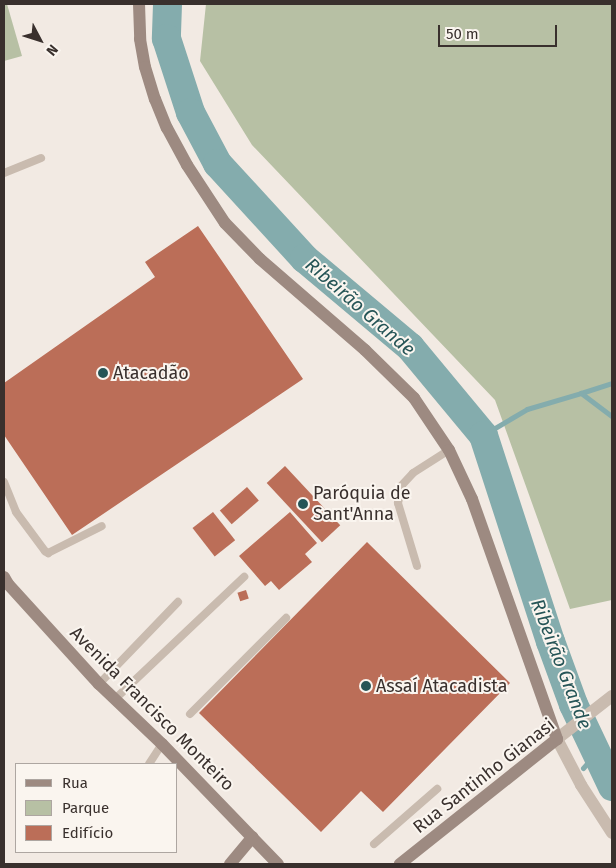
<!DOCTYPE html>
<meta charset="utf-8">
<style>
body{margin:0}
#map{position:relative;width:616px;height:868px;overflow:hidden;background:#f2eae3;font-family:"Fira Sans",sans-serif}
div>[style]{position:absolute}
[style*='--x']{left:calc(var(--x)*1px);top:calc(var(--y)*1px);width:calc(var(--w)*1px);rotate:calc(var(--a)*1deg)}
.green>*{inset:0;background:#b7c0a4}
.stream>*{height:5px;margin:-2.5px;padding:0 2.5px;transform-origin:2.5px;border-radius:2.5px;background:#84acad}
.river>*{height:29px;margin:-14.5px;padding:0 14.5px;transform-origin:14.5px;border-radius:14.5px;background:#84acad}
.building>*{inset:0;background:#bb6e58;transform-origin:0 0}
.lane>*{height:8px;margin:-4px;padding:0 4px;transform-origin:4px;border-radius:4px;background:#c9bbaf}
.street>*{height:12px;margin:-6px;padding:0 6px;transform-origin:6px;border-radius:6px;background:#c9bbaf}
.secondary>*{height:12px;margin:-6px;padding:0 6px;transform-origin:6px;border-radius:6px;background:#9d8a81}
.dots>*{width:14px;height:14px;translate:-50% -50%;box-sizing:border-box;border:2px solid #faf5ef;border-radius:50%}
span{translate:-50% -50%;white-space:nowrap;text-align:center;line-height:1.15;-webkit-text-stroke:4px #faf5ef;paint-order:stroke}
.poi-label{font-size:18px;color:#39302d}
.left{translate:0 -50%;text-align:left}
.street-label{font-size:18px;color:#39302d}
.water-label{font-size:19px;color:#265557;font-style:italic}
.frame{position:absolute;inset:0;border:5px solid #39302d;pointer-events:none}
.legend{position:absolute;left:15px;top:763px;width:162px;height:90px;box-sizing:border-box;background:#faf5ef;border:1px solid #ada6a1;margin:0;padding:6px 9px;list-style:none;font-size:15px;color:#39302d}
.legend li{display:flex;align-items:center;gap:10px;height:25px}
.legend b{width:25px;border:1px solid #ada6a1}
.north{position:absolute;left:15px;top:15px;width:50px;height:50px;-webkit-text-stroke:4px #faf5ef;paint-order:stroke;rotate:130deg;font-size:14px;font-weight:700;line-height:20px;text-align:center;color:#39302d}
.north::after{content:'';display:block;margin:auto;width:18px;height:22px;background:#39302d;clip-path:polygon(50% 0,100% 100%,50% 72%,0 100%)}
.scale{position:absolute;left:438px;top:25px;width:119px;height:22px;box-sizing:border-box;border:2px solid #39302d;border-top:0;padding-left:6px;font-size:15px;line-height:18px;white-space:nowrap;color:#39302d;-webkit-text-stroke:4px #faf5ef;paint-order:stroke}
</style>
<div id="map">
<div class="green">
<i style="clip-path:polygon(4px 4px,7px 4px,22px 56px,4px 61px)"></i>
<i style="clip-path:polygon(206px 4px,612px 4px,612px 600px,570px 609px,495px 400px,252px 145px,200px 61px)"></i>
</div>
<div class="stream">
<i style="--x:581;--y:393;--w:33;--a:-18"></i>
<i style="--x:483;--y:435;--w:51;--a:-30.6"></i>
<i style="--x:527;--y:409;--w:56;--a:-16.5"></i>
<i style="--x:581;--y:393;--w:39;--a:37"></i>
<i style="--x:583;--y:768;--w:21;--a:-49"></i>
</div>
<div class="river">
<i style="--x:167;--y:4;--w:34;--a:92"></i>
<i style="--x:166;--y:38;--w:78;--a:72"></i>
<i style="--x:190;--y:112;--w:58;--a:62.1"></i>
<i style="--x:217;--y:163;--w:129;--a:47.5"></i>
<i style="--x:304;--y:258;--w:138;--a:40"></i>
<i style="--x:410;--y:347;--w:114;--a:50.3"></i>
<i style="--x:483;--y:435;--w:217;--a:72"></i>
<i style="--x:550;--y:641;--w:67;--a:69.9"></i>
<i style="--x:573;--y:704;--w:91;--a:64.6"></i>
</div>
<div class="building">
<i style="clip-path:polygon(198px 226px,303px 379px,72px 535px,4px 435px,4px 383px,155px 277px,145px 262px)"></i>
<i style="left:285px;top:466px;width:81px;height:25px;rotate:47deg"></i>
<i style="left:247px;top:487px;width:18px;height:36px;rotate:49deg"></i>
<i style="left:213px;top:512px;width:36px;height:26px;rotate:52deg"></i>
<i style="clip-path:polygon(290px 512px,317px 543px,305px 554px,312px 562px,279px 590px,271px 581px,265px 586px,239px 556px)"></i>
<i style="clip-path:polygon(367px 542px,510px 683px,383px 812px,361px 791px,321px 832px,199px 713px)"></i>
<i style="left:246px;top:590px;width:9px;height:9px;rotate:72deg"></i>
</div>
<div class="lane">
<i style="--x:4;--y:173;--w:40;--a:-22"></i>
<i style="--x:4;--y:482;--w:32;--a:68"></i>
<i style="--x:16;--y:512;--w:49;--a:53.4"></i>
<i style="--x:45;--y:551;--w:4;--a:34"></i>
<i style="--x:48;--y:553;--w:60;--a:-26.6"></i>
<i style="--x:417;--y:566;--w:66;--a:-106.8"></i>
<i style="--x:398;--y:503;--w:18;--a:-77"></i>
<i style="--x:402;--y:485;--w:16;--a:-47"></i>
<i style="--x:413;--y:473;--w:43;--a:-32.6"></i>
<i style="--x:99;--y:684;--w:114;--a:-46.1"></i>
<i style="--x:115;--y:699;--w:178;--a:-43.4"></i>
<i style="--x:190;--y:714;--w:136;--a:-45"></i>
<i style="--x:149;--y:764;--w:24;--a:-57"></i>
<i style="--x:374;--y:844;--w:84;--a:-41.1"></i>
</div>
<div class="street">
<i style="--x:612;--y:696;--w:70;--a:142"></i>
<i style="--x:557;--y:739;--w:52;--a:62.4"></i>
<i style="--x:581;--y:785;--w:57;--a:57.1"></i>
</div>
<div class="secondary">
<i style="--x:139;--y:4;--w:35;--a:88"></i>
<i style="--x:140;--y:39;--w:28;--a:80"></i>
<i style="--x:145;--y:67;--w:34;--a:73"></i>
<i style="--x:155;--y:99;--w:31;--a:68"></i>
<i style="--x:167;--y:128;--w:42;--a:61.6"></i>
<i style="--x:187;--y:165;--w:69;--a:56.8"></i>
<i style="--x:225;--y:223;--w:50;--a:45.8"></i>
<i style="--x:260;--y:259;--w:139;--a:40.9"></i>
<i style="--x:365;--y:350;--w:69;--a:44.4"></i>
<i style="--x:414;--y:398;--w:63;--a:56.1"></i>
<i style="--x:449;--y:450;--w:54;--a:64.9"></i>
<i style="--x:472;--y:499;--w:255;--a:70.5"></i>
<i style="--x:557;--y:739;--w:201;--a:141.5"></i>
<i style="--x:4;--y:577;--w:8;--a:60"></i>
<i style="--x:8;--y:584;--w:135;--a:47.7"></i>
<i style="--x:99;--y:684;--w:87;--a:43.6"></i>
<i style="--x:162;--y:744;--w:167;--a:46"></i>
<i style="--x:230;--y:864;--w:35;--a:-50"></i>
</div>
<div class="dots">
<i style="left:103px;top:373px;background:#265557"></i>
<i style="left:303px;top:504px;background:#265557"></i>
<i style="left:366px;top:686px;background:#265557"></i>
</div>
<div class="poi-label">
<span class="left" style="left:113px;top:373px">Atacadão</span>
<span class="left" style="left:313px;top:504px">Paróquia de<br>Sant'Anna</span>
<span class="left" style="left:376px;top:686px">Assaí Atacadista</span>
</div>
<div class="street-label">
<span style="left:152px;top:709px;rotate:45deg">Avenida Francisco Monteiro</span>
<span style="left:484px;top:776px;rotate:-38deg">Rua Santinho Gianasi</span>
</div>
<div class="water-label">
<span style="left:360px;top:307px;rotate:41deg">Ribeirão Grande</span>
<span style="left:561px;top:664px;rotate:69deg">Ribeirão Grande</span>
</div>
<div class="frame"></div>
<ul class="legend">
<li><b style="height:6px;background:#9d8a81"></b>Rua</li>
<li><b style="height:14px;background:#b7c0a4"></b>Parque</li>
<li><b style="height:14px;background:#bb6e58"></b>Edifício</li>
</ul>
<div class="north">N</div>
<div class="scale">50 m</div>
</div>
